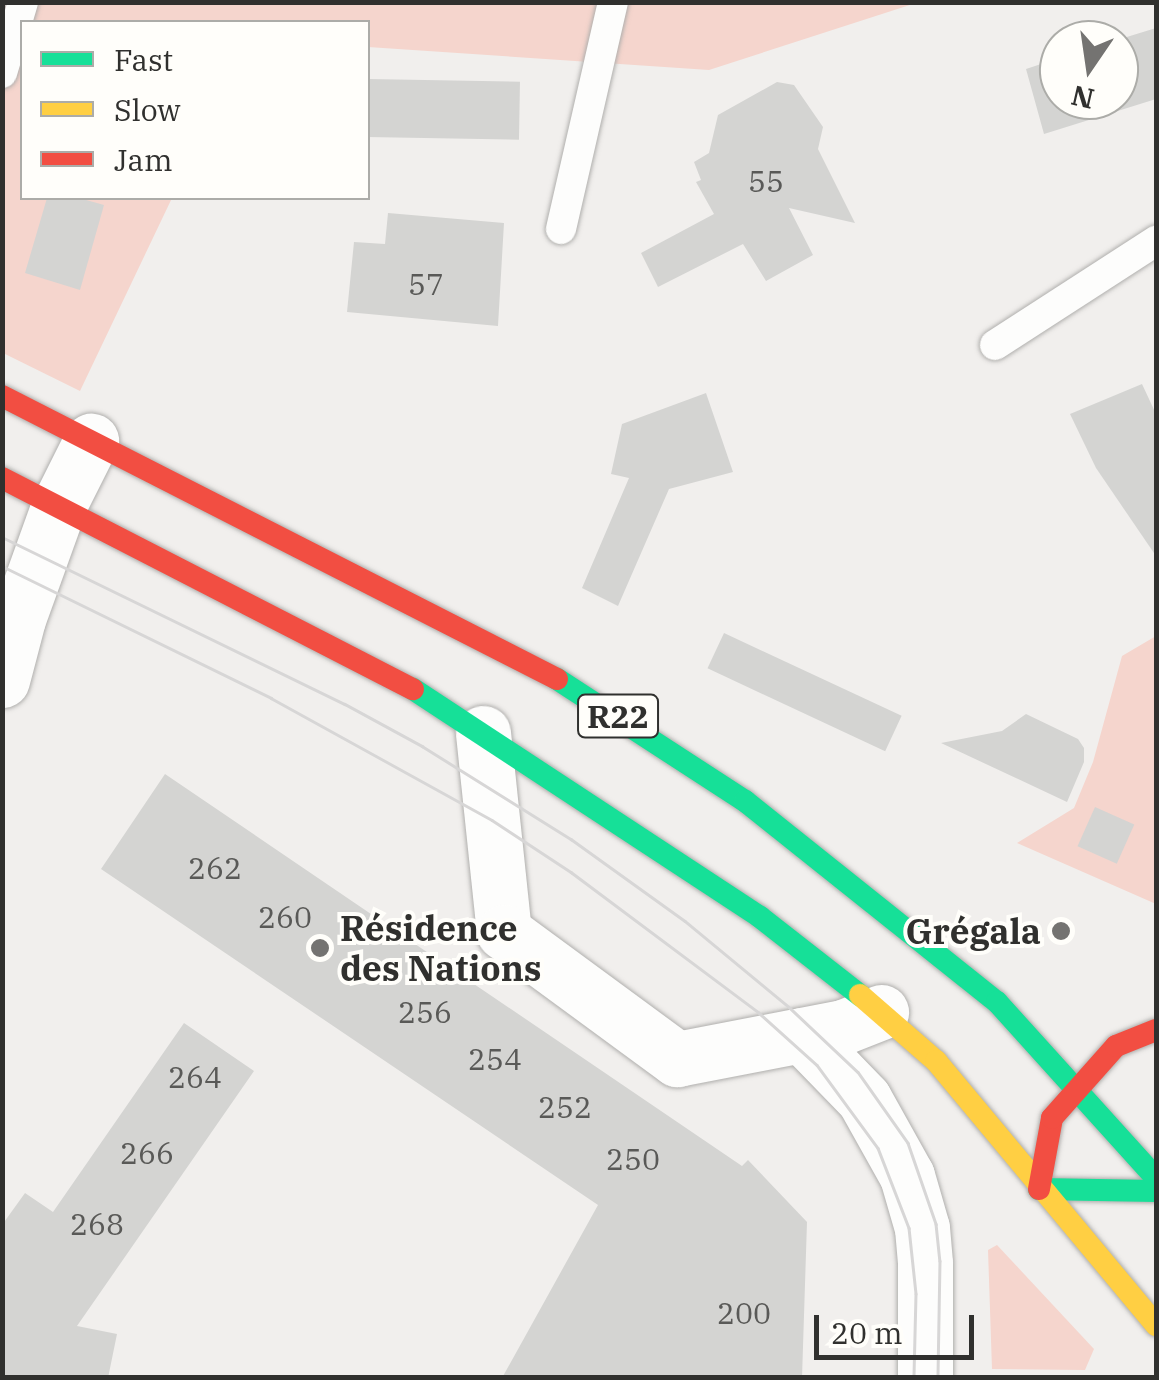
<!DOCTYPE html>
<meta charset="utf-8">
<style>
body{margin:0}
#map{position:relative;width:1159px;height:1380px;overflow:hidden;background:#f1efed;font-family:"IBM Plex Serif",serif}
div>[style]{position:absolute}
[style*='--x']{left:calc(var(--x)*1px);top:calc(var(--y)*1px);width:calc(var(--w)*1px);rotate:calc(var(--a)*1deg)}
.green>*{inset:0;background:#f5d5cd}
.building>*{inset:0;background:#d4d4d2;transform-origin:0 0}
.roads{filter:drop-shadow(0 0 2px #b0afad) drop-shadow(0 0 2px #b0afad)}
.lane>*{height:30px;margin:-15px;padding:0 15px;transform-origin:15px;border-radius:15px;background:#fdfdfc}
.street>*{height:55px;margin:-27.5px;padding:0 27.5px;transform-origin:27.5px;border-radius:27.5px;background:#fdfdfc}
.fast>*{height:22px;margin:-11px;padding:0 11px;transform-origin:11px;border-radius:11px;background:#16e098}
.slow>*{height:22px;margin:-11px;padding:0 11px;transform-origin:11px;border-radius:11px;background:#ffcf43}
.jam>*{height:22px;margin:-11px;padding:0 11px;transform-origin:11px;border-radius:11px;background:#f24e42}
.tram>*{height:2.5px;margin:-1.25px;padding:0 1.25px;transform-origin:1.25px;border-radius:1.25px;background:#d7d6d6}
.dots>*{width:28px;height:28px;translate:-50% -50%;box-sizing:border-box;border:5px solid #fffefa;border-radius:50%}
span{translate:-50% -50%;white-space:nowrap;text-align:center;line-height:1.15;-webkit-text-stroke:8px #fffefa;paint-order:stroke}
.number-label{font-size:30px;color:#595957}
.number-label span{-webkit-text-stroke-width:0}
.shield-label span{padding:2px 8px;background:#fffefa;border:2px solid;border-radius:8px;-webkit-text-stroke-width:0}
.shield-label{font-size:32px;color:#30302e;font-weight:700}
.poi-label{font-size:35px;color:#30302e;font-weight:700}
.left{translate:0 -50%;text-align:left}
.right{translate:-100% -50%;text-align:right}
.frame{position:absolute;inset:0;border:5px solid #30302e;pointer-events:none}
.legend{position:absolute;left:20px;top:20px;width:350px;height:180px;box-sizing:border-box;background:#fffefa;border:2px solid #acaca8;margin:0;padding:12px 18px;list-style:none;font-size:30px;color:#30302e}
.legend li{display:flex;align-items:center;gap:20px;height:50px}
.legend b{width:50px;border:2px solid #acaca8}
.north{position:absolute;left:1039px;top:20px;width:100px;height:100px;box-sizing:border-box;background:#fffefa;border:2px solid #acaca8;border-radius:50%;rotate:193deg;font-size:28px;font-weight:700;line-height:40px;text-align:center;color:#30302e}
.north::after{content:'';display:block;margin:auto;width:35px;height:45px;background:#747371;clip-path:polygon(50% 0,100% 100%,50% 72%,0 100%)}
.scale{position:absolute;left:814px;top:1315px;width:160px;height:45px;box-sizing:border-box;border:5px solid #30302e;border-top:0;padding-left:12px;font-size:30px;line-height:35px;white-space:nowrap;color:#30302e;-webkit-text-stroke:8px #fffefa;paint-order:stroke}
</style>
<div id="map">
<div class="green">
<i style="clip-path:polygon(2px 3px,916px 3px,709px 70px,368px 47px,368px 22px,22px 22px,22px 198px,172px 198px,80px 391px,3px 353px)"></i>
<i style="clip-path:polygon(1156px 636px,1156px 904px,1017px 843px,1074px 808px,1093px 762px,1122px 656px)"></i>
<i style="clip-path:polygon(997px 1245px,1094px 1349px,1085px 1370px,992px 1369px,988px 1250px)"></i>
</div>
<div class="building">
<i style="clip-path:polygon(1156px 28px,1156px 99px,1044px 134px,1026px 69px,1059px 58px,1059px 100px,1119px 100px,1117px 40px)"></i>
<i style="left:368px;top:79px;width:152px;height:58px;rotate:1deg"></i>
<i style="clip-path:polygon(777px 82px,794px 85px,823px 127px,818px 149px,855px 223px,789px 208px,813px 255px,766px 281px,743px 244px,658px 287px,641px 253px,714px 214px,696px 182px,701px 180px,694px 162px,709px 153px,718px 115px)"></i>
<i style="clip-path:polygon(47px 198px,79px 198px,104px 205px,80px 290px,25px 273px)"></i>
<i style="clip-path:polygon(388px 213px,504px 223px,498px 326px,347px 312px,354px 242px,385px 244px)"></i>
<i style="clip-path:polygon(1142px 384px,1156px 414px,1156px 556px,1096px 468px,1070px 414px)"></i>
<i style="clip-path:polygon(706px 393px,733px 472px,669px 489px,618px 606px,582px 588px,629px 478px,611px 474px,622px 424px)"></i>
<i style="left:724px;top:633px;width:196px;height:39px;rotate:25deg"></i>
<i style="clip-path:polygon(1026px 714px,1078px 739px,1084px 748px,1084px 762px,1067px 802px,941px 743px,1002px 731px)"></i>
<i style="clip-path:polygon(165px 774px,742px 1166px,748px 1160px,807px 1222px,802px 1378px,502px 1378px,598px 1205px,101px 869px)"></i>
<i style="left:1095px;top:807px;width:43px;height:43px;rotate:24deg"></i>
<i style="clip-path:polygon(184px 1023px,254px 1071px,77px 1326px,117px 1334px,108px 1378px,2px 1378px,2px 1225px,25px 1193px,53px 1212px)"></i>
</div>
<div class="roads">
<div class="lane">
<i style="--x:2;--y:73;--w:74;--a:-73.5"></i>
<i style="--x:561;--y:229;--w:233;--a:-77.1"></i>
<i style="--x:995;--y:345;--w:192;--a:-32.9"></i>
</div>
<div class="street">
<i style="--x:2;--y:680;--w:63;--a:-75.3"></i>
<i style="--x:18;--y:619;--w:121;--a:-70.2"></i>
<i style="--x:59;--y:505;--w:72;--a:-63.4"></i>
<i style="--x:483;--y:733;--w:200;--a:84"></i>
<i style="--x:504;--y:932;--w:215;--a:36.3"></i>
<i style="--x:677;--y:1059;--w:169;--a:-10.9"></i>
<i style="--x:843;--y:1027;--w:41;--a:-21.5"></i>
<i style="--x:802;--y:1035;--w:89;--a:45.9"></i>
<i style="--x:864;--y:1099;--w:88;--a:60.8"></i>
<i style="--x:907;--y:1176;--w:54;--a:73.9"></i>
<i style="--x:922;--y:1228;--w:36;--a:85"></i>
<i style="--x:925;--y:1264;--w:114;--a:90"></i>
</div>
<div class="fast">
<i style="--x:557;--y:679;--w:224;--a:33"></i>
<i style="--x:745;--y:801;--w:322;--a:38.6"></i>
<i style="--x:997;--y:1002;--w:237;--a:47.9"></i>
<i style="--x:413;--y:689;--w:415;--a:33.3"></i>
<i style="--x:760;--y:917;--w:127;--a:38"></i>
<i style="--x:1039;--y:1189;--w:117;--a:1"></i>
</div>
<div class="slow">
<i style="--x:860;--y:995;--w:101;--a:41"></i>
<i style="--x:936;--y:1061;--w:344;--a:50.2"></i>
</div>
<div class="jam">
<i style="--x:2;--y:396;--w:623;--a:27.02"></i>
<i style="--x:2;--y:478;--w:462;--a:27.2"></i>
<i style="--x:1039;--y:1189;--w:72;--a:-79.6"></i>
<i style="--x:1052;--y:1118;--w:96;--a:-48.4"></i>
<i style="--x:1116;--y:1046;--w:43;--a:-21.8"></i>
</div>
</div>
<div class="tram">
<i style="--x:2;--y:537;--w:381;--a:26"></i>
<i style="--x:345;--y:704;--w:88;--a:28.6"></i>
<i style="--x:422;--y:746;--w:176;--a:32"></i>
<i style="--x:571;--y:839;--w:140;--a:35.7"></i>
<i style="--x:685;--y:921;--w:136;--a:39.6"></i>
<i style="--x:790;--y:1008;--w:93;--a:43.3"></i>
<i style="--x:858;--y:1072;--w:87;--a:54.8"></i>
<i style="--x:908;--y:1143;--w:86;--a:70.9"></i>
<i style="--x:936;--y:1224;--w:37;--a:84"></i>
<i style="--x:940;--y:1261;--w:117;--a:91"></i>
<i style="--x:2;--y:566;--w:300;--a:26.1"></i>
<i style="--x:271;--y:698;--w:252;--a:28.9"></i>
<i style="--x:492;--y:820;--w:95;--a:33.4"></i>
<i style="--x:571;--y:872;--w:234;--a:36.8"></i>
<i style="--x:758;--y:1012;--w:79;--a:41.9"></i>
<i style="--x:817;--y:1065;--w:103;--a:53.7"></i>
<i style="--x:878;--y:1148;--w:86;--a:68.8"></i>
<i style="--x:909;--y:1228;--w:66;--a:83.9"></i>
<i style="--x:916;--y:1294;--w:84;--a:91.4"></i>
</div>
<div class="dots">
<i style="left:1061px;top:931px;background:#747371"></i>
<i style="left:320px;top:948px;background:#747371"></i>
</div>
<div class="number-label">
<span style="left:766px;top:181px">55</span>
<span style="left:426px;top:284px">57</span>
<span style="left:215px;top:868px">262</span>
<span style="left:285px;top:917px">260</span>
<span style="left:425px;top:1012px">256</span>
<span style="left:495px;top:1059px">254</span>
<span style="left:195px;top:1077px">264</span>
<span style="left:565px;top:1107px">252</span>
<span style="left:147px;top:1153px">266</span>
<span style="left:633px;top:1159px">250</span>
<span style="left:97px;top:1224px">268</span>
<span style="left:744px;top:1313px">200</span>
</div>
<div class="shield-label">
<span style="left:618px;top:716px">R22</span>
</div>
<div class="poi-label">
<span class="left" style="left:340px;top:948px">Résidence<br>des Nations</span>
<span class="right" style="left:1041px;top:931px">Grégala</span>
</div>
<div class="frame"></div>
<ul class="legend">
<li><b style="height:12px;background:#16e098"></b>Fast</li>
<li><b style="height:12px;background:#ffcf43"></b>Slow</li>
<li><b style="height:12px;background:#f24e42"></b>Jam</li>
</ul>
<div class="north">N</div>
<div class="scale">20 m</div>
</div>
